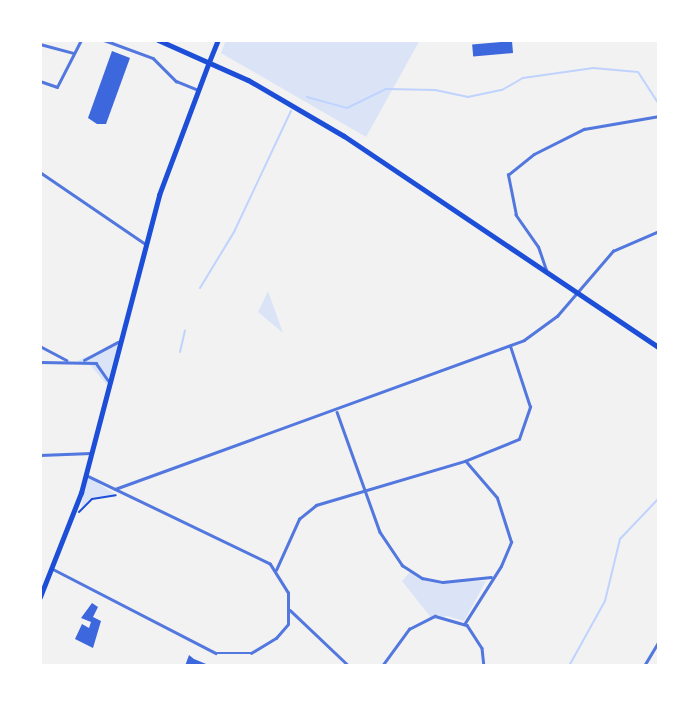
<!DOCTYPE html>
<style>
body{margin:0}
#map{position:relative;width:699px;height:706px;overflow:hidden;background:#f2f2f2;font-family:"DejaVu Sans",sans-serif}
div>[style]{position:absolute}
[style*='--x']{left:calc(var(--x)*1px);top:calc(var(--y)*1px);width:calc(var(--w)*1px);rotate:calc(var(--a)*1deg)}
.green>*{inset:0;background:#dbe4f7}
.stream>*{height:2px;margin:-1px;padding:0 1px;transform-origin:1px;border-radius:1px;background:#bfd3fe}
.building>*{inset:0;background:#3d67dc;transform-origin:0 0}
.path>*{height:2px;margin:-1px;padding:0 1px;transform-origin:1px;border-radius:1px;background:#1d4ed8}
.minor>*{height:2.5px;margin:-1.25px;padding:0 1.25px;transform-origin:1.25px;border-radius:1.25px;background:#5277de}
.secondary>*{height:4.5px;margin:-2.25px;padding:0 2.25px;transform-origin:2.25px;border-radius:2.25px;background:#1d4ed8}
.primary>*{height:4.5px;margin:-2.25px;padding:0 2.25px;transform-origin:2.25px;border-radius:2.25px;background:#1d4ed8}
.trunk>*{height:5px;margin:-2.5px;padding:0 2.5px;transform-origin:2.5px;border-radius:2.5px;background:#1d4ed8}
span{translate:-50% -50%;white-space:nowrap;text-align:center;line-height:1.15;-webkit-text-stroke:7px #fff;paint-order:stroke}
.frame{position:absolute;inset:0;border:42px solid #fff;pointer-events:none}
</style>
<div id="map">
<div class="green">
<i style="clip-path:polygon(226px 40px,420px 40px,366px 137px,221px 53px)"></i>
<i style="clip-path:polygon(268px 291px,283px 333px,258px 312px)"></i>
<i style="clip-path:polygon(118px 343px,107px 385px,91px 366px,77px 361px)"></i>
<i style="clip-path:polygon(86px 475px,116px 495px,92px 499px,81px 509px)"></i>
<i style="clip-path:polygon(410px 572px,430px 582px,486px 581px,464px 621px,447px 616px,432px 619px,402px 581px)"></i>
</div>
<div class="stream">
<i style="--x:307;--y:97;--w:41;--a:15.4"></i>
<i style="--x:347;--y:108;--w:43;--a:-26"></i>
<i style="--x:386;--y:89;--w:49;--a:1.2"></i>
<i style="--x:435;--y:90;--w:34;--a:12"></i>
<i style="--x:468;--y:97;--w:35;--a:-12"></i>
<i style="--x:502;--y:90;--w:24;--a:-30"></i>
<i style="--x:523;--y:78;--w:71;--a:-8.1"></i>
<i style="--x:593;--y:68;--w:45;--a:5.1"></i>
<i style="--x:638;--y:72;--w:38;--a:57"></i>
<i style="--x:200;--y:288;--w:66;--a:-58.7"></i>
<i style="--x:234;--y:232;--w:134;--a:-64.8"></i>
<i style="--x:180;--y:352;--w:22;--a:-77"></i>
<i style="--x:569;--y:666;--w:74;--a:-61"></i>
<i style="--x:605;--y:601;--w:64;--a:-76.4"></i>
<i style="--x:620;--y:539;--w:57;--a:-46.4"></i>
</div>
<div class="building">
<i style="left:512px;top:41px;width:12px;height:40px;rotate:85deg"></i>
<i style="clip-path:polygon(112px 51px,130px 58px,106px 124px,97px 124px,88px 118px)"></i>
<i style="clip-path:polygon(92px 603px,98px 607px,93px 617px,101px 621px,93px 648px,75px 639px,82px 624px,89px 628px,91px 622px,81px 618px)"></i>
<i style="clip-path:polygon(189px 655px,194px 659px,211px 666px,185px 666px)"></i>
</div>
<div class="path">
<i style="--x:79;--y:512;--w:18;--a:-45"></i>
<i style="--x:92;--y:499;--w:24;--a:-9"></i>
</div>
<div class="minor">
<i style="--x:104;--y:40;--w:52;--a:20.2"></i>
<i style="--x:153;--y:58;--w:33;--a:45"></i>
<i style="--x:176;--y:81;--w:24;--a:22"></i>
<i style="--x:40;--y:44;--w:34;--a:15"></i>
<i style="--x:40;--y:81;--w:18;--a:19"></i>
<i style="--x:57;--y:87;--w:53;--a:-62.9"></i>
<i style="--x:40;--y:172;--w:126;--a:34.3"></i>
<i style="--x:546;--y:270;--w:24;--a:-109"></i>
<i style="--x:538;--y:247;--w:39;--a:-125"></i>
<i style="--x:516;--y:215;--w:41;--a:-101.3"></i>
<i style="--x:508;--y:175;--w:33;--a:-39"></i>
<i style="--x:534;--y:154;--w:56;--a:-26.6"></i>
<i style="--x:584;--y:129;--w:76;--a:-9.8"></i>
<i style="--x:40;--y:346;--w:30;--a:28"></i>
<i style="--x:84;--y:360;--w:38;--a:-28"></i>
<i style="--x:40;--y:362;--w:56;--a:1"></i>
<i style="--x:96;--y:363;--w:21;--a:55"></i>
<i style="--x:337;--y:412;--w:127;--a:70.3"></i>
<i style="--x:380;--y:532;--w:40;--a:56"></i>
<i style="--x:402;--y:565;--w:24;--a:33"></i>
<i style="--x:422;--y:578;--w:21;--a:11"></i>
<i style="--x:443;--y:582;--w:48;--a:-5.9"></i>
<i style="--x:40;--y:455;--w:51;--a:-2.2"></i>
<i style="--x:115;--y:489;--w:435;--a:-20"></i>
<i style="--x:524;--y:340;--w:41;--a:-36"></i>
<i style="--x:557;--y:316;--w:86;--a:-49.3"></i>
<i style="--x:613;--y:251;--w:50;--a:-23.5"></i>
<i style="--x:53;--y:569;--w:183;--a:27.3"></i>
<i style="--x:216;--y:653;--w:35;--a:0"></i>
<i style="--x:251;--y:653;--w:29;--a:-31"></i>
<i style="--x:276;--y:638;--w:18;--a:-49"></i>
<i style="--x:288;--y:624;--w:31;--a:-90"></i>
<i style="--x:288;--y:593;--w:34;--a:-122"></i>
<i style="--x:270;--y:564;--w:203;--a:-154.3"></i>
<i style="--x:276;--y:570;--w:56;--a:-65.7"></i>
<i style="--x:299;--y:519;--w:22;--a:-39"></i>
<i style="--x:316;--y:505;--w:155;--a:-16.5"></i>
<i style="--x:465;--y:461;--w:58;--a:-22.2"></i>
<i style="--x:519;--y:439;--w:34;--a:-71"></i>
<i style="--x:530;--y:407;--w:64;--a:-108.2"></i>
<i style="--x:290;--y:610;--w:81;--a:43.5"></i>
<i style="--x:465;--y:623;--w:67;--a:-57.7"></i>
<i style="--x:501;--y:566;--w:26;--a:-67"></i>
<i style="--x:511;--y:542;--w:46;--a:-107.7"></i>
<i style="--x:497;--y:498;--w:48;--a:-130.7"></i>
<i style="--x:382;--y:666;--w:46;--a:-53.9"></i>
<i style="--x:409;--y:629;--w:29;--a:-27"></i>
<i style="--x:435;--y:616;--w:33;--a:16"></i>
<i style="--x:467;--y:625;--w:27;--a:57"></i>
<i style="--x:482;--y:648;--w:18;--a:84"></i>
<i style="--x:644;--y:666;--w:29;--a:-59"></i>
</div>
<div class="secondary">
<i style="--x:40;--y:597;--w:112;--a:-68.5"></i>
<i style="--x:81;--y:493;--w:308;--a:-75.3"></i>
<i style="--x:159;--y:195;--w:142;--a:-69.4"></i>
</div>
<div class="primary">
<i style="--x:209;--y:62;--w:24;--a:-68"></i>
</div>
<div class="trunk">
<i style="--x:158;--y:40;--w:98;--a:24"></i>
<i style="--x:248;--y:80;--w:111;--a:30.3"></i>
<i style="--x:344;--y:136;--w:380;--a:33.9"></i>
</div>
<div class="frame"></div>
</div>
